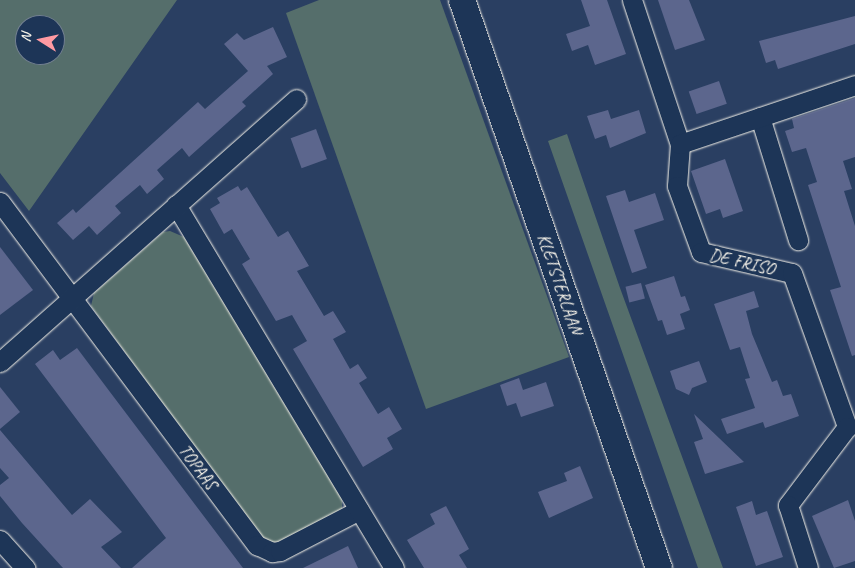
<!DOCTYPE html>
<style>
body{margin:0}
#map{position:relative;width:855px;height:568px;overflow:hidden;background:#2a3f62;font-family:Caveat,sans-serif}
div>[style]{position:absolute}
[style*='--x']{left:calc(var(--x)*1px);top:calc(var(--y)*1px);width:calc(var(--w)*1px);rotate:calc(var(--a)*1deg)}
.green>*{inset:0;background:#556e6b}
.building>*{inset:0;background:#5c668d;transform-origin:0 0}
.roads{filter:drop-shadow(0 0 1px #f4f1e8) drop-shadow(0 0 1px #f4f1e8)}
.street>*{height:19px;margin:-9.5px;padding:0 9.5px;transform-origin:9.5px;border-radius:9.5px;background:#1d3557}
.secondary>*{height:26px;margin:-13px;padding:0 13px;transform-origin:13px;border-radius:13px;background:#1d3557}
span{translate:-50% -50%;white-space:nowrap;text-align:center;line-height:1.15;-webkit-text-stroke:5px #1d3557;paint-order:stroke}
.street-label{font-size:18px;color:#f4f1e8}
.north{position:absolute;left:15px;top:15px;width:50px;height:50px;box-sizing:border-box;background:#1d3557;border:1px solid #738091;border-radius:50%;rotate:280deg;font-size:14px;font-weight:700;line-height:20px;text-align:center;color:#f4f1e8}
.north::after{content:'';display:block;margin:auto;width:18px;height:22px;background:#ff9aa2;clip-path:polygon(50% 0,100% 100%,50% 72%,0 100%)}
</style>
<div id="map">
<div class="green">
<i style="clip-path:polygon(evenodd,0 0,177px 0,29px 211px,0 173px,0 0,25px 25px,55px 25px,55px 55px,25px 55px,25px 25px)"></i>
<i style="clip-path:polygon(319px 0,440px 0,569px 357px,426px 409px,286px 13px)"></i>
<i style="clip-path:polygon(567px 134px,620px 288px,723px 568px,698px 568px,548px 141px)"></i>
<i style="clip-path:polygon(170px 231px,184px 237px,342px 498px,342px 510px,286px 541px,270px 543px,261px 538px,91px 306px,94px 293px,163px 232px)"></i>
</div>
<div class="building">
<i style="clip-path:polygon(581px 0,607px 0,626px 54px,595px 65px,588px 45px,572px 51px,566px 34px,590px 26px)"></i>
<i style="clip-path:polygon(658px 0,689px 0,705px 40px,675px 50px)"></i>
<i style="clip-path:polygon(855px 16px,855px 44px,778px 69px,775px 60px,766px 63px,759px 41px)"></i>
<i style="clip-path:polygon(273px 27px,287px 57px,267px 66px,273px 74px,242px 102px,246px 106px,189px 157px,182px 148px,157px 170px,164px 179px,147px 194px,140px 185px,115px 206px,121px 213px,97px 235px,89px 226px,73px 240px,57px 223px,73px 209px,76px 213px,198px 102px,205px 109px,248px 71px,224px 44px,237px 33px,244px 40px)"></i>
<i style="left:719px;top:81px;width:24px;height:32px;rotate:71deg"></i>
<i style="clip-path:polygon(855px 98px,855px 157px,843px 161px,852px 189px,844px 191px,855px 226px,855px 355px,852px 356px,830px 290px,841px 287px,808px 185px,817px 182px,806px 148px,792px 152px,785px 131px,794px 128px,792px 119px)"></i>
<i style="clip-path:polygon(608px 110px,611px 119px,639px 110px,646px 133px,610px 148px,606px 135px,595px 139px,587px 116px)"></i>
<i style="left:316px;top:129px;width:32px;height:27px;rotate:70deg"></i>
<i style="clip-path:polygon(725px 159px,743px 211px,723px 218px,720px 209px,706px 214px,691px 171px)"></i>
<i style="clip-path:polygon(238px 186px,241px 191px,247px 187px,278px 237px,288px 231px,309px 266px,297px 271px,324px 316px,333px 311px,346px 332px,333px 339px,350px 369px,358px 364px,367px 378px,359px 383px,378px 414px,389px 407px,402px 429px,387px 438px,393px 449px,363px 467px,293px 349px,307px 341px,292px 315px,276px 321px,242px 264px,250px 259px,232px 229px,224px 234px,210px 209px,220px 203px,217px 198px)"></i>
<i style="clip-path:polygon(625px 190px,629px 202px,655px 193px,664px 220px,634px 230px,647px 268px,632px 273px,606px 196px)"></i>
<i style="clip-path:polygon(0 247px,33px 290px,0 315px)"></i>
<i style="clip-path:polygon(674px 276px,681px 297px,685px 296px,690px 310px,680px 314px,685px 329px,667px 335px,662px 320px,658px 321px,645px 285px)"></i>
<i style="left:641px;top:283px;width:16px;height:16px;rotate:76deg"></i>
<i style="clip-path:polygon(754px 291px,759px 307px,746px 311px,752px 334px,772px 382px,777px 380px,783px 396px,791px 394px,799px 416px,765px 428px,763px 422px,727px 434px,721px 419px,755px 408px,745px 379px,750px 378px,740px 347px,730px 350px,714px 304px)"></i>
<i style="clip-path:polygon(77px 348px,110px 392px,243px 568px,132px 568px,166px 538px,35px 364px,53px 350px,60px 360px)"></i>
<i style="clip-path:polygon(699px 361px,707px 382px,692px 388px,689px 395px,676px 389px,670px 371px)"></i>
<i style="clip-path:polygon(519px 378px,523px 390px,546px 382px,554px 406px,521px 417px,516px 403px,507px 406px,500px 385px)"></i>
<i style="clip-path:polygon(0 387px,20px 412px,0 429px)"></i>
<i style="clip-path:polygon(694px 414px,744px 462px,705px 474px,694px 442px,703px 439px)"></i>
<i style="clip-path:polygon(0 430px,72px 515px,90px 499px,122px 532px,101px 547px,121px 568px,63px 568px,22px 523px,0 496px,0 485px,9px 478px,0 468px)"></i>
<i style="clip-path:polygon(580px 466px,593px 498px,549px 518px,538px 492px,567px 481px,564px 473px)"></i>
<i style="clip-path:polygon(848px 500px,855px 521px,855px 561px,834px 568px,812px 516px)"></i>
<i style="clip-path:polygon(752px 501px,756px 515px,767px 511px,783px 557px,756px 566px,736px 507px)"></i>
<i style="clip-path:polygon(446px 506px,469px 549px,459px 555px,467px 568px,424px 568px,407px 540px,435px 524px,430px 514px)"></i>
<i style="clip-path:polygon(348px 546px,358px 568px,303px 568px)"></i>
</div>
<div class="roads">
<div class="street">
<i style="--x:632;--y:0;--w:152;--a:71.6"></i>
<i style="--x:680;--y:144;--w:42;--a:94.1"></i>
<i style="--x:677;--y:186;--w:70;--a:70"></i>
<i style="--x:701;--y:252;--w:93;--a:13"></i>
<i style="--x:792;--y:273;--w:164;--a:70.3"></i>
<i style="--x:847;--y:427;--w:98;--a:127.1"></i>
<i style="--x:788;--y:505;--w:66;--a:72.4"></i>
<i style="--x:760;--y:117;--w:129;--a:72.8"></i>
<i style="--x:680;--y:144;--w:185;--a:-18.6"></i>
<i style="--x:0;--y:202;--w:429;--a:53.2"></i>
<i style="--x:257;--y:545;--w:17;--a:25"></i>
<i style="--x:272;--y:552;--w:8;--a:-7"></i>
<i style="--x:280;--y:551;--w:89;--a:-27.4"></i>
<i style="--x:176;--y:205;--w:423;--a:59"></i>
<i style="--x:0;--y:362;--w:396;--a:-41.6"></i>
<i style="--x:0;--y:540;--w:38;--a:48"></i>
</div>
<div class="secondary">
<i style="--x:462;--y:0;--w:601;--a:70.87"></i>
</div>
</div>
<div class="street-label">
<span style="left:742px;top:262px;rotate:13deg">DE FRISO</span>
<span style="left:560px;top:284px;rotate:71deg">KLETSTERLAAN</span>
<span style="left:198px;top:467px;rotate:53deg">TOPAAS</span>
</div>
<div class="north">N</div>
</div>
